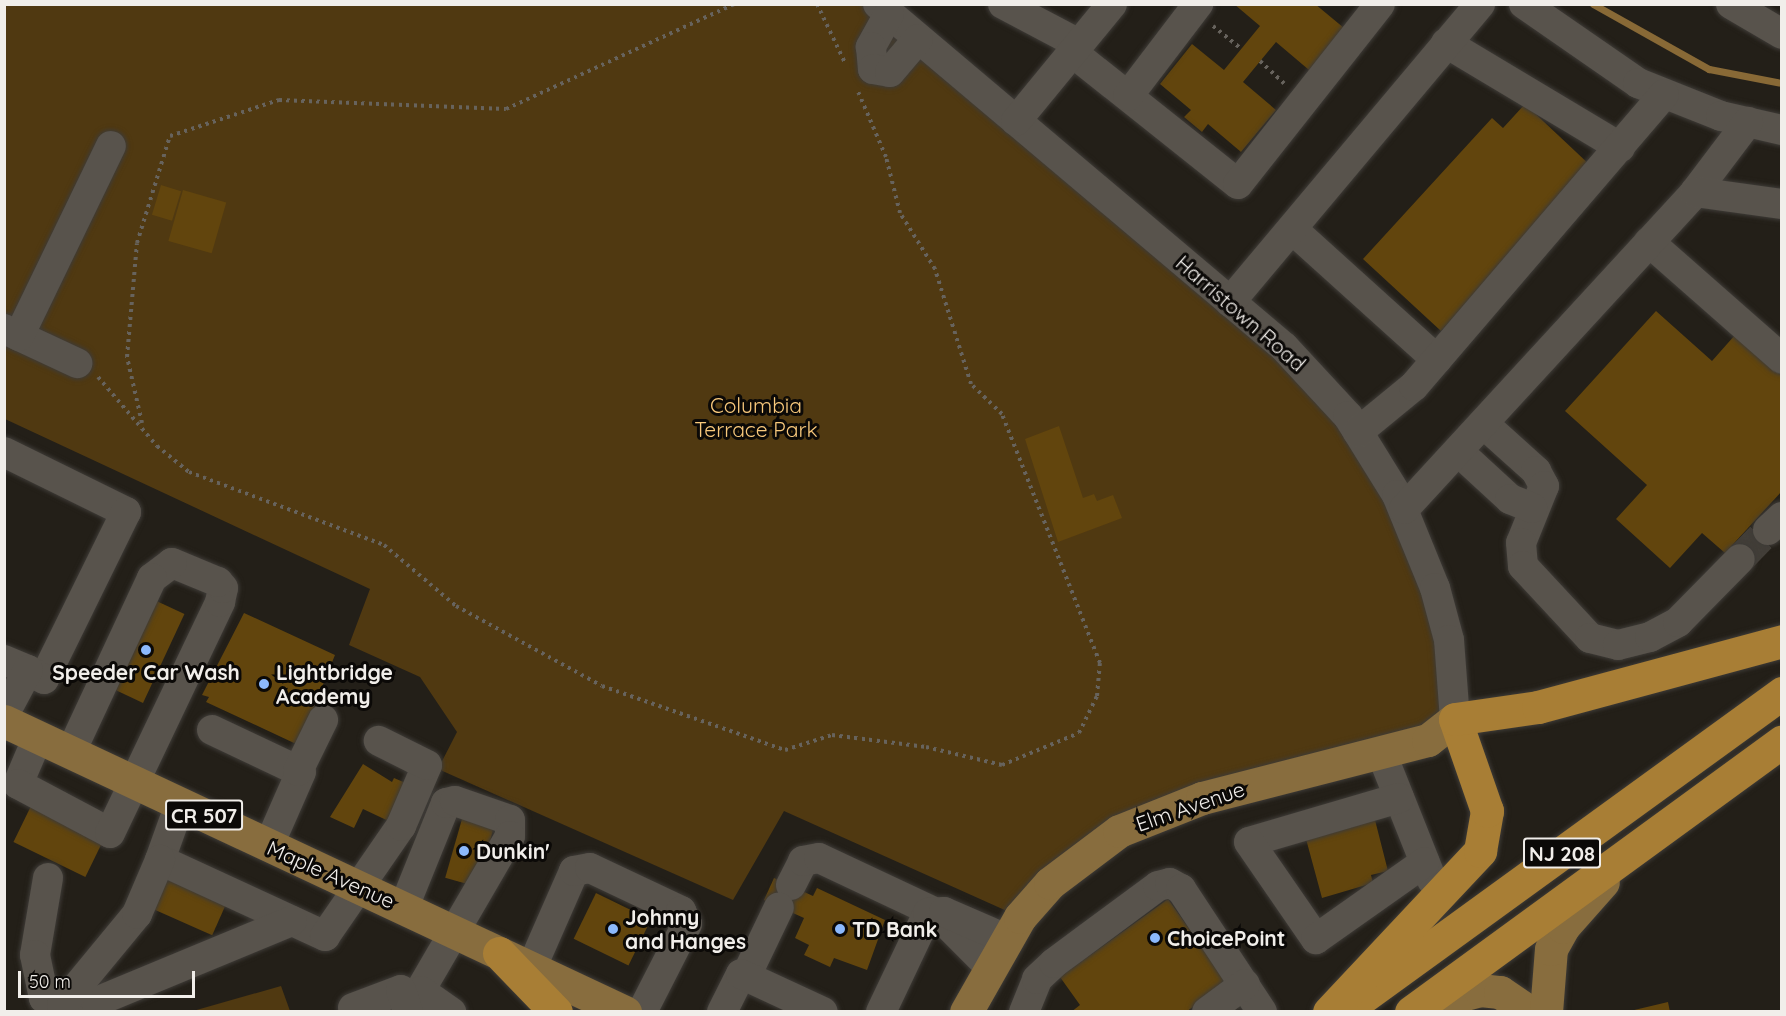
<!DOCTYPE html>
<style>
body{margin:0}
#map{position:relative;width:1786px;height:1016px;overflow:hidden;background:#231f18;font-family:Quicksand,sans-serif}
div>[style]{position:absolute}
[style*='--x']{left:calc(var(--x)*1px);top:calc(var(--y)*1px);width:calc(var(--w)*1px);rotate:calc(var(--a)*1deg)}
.green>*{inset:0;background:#503911}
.stream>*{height:7px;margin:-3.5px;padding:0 3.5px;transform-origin:3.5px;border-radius:3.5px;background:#886936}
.building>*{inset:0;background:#62450d;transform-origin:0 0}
.minor-tunnel>*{height:30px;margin-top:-15px;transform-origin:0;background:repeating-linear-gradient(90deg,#423e38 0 30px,transparent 0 45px)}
.path>*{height:4px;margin-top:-2px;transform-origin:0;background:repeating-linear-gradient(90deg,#67635d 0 3px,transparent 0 7.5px)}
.roads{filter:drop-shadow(0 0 2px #3e3b37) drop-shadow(0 0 2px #3e3b37)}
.minor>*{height:30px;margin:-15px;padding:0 15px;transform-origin:15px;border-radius:15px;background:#58534c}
.major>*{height:33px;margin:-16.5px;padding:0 16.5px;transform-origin:16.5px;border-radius:16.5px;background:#886d3e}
.highway>*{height:33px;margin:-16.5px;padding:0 16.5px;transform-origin:16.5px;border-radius:16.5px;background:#a87e35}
.dots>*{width:16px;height:16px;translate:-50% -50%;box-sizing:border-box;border:3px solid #0b0907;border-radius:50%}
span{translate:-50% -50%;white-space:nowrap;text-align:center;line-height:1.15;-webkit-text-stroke:6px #0b0907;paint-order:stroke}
.shield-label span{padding:2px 4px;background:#0b0907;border:2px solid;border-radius:4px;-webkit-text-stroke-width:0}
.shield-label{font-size:20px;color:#f1eeea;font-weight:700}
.street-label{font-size:21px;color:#f1eeea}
.park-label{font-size:21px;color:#f9c97c}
.poi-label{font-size:21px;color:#f1eeea;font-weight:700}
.left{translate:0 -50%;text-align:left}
.frame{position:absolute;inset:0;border:6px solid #f1eeea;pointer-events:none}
.scale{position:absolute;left:18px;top:971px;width:177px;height:27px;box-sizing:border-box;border:3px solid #f1eeea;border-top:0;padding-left:8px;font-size:18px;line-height:21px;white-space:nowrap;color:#f1eeea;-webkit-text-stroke:4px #0b0907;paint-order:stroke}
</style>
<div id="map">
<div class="green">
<i style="clip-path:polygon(4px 5px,878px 5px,1284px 347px,1397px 495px,1455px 719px,1158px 812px,1020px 917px,784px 811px,733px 900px,438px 769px,457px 732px,420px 677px,349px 645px,370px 589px,5px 419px)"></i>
<i style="clip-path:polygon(281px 986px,290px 1011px,193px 1011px)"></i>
</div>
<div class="stream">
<i style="--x:1593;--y:4;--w:133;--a:29.3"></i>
<i style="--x:1709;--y:69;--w:74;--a:10.9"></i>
</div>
<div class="building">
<i style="clip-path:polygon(1234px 4px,1315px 4px,1344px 28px,1309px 70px,1276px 42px,1243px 82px,1276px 110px,1241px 152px,1208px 124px,1202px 132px,1184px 117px,1191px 110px,1160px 84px,1192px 44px,1224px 70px,1260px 26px)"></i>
<i style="clip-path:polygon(1525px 104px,1592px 167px,1441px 331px,1363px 259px,1492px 118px,1503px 128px)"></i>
<i style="left:161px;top:185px;width:21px;height:31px;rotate:17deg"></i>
<i style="left:183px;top:190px;width:45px;height:53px;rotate:16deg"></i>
<i style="clip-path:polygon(1656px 311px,1712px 361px,1735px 335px,1782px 376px,1782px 491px,1725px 553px,1702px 533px,1670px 568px,1616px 519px,1647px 485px,1565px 411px)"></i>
<i style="clip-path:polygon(1059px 426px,1083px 498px,1094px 494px,1097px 501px,1113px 495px,1122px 518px,1058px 542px,1025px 439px)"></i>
<i style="left:150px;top:598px;width:38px;height:98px;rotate:25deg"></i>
<i style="clip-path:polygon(244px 613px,335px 655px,300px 741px,294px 743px,206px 702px,209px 697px,202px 695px)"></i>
<i style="clip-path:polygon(363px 764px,392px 782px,394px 778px,415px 787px,397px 825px,363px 809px,354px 828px,330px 817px)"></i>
<i style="left:31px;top:806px;width:80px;height:40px;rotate:26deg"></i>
<i style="left:462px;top:819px;width:33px;height:61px;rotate:16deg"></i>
<i style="clip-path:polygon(1375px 820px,1388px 871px,1371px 875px,1373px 883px,1322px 898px,1306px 839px)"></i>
<i style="left:158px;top:875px;width:74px;height:33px;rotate:24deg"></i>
<i style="clip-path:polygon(774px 878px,813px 896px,817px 888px,885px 920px,867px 970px,834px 958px,830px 967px,804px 955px,809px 945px,795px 938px,804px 918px,764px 900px)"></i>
<i style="left:596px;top:893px;width:61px;height:51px;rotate:26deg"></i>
<i style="clip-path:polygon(1168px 899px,1227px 982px,1186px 1012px,1071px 1012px,1080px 1005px,1060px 977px)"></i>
<i style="clip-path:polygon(1668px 1002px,1670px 1012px,1630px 1012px,1630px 1011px)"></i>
</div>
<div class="minor-tunnel">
<i style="--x:1740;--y:559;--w:40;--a:-46"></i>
</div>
<div class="path">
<i style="--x:817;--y:4;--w:65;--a:64.6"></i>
<i style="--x:1213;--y:26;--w:36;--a:39"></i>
<i style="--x:1260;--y:61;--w:33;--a:43"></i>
<i style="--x:98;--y:377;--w:91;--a:49.5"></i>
<i style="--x:157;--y:446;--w:41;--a:39.1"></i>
<i style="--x:189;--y:472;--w:208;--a:20.5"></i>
<i style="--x:384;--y:545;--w:94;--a:40.3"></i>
<i style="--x:456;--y:606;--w:166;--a:28.7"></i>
<i style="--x:602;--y:686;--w:194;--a:19.3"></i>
<i style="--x:785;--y:750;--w:49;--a:-17.7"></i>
<i style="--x:832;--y:735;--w:95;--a:7.3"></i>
<i style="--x:926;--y:747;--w:78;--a:13.3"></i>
<i style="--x:1002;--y:765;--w:83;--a:-22.6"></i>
<i style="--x:1079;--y:733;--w:41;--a:-64.1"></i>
<i style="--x:1097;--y:696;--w:33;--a:-85"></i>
<i style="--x:1100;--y:663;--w:268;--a:-111.5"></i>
<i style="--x:1002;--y:414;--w:43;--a:-135.9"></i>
<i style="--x:971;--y:384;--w:121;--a:-107.4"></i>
<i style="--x:935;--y:269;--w:66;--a:-122"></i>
<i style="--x:900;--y:213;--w:58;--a:-104"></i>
<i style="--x:886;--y:157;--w:74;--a:-113.1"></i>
<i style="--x:142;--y:423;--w:68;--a:-102.8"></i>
<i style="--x:127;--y:357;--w:114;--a:-85"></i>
<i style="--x:137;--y:243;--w:112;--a:-72.9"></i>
<i style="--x:170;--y:136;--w:115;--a:-18.3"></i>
<i style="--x:279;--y:100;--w:227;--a:2.3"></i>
<i style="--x:506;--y:109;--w:251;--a:-24.7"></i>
</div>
<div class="roads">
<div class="minor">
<i style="--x:878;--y:4;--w:531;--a:40.19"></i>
<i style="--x:1284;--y:347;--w:94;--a:47.2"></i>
<i style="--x:1348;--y:416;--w:93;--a:58.2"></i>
<i style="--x:1397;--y:495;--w:100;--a:67.8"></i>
<i style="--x:1435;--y:588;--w:54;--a:74.9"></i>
<i style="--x:1449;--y:640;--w:79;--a:85.7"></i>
<i style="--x:1003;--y:4;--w:86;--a:27.8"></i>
<i style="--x:1524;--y:4;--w:139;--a:34.7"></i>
<i style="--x:1638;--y:83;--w:89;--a:21.7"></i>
<i style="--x:1721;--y:116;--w:63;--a:12.9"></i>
<i style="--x:1731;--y:4;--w:59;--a:30.5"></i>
<i style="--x:889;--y:14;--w:38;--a:119"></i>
<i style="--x:871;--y:47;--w:22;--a:85"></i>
<i style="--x:873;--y:69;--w:17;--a:10"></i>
<i style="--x:890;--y:72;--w:43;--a:-49.7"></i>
<i style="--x:1446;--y:43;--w:203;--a:30.9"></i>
<i style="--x:1072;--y:52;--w:212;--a:38.5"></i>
<i style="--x:1238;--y:184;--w:229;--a:-51.7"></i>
<i style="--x:1128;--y:96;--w:116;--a:-52.7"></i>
<i style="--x:1016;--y:121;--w:151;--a:-50.6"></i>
<i style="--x:1695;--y:192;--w:88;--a:-52.9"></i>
<i style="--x:1292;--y:229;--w:195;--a:42.1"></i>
<i style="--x:1649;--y:242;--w:177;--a:41.3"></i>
<i style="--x:1230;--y:302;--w:389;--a:-50"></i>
<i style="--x:4;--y:329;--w:81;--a:25"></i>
<i style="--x:19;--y:336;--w:211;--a:-64.2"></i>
<i style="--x:1485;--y:425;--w:69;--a:42"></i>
<i style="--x:1536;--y:471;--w:17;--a:62"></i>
<i style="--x:1544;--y:486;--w:61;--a:112"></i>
<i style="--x:1521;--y:543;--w:23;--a:85"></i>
<i style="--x:1523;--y:566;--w:98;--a:47.1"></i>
<i style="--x:1590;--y:638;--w:29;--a:14"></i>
<i style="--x:1618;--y:645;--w:33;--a:-14"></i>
<i style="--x:1650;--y:637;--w:32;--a:-28"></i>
<i style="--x:1678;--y:622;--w:88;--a:-45.5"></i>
<i style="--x:1358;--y:432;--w:72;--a:-39.4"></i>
<i style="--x:1414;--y:386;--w:384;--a:-49.4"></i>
<i style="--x:4;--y:452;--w:136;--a:26.2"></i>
<i style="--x:126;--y:512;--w:186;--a:116.2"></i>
<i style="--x:44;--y:679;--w:18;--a:-151"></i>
<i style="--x:1460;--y:453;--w:68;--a:42.6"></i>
<i style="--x:1510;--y:499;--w:24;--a:22"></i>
<i style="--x:1404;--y:509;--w:430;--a:-47.4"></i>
<i style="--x:1695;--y:192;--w:88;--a:7.9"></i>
<i style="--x:1768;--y:530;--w:19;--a:-43"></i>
<i style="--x:4;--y:660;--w:26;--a:23"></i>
<i style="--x:28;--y:670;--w:51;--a:118.1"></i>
<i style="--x:212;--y:730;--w:98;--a:25.3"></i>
<i style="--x:301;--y:772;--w:80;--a:113.7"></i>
<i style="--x:38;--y:737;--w:51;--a:113.1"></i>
<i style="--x:18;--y:784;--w:104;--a:28"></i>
<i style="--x:110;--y:833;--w:256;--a:-64.5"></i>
<i style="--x:220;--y:602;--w:14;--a:-78"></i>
<i style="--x:223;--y:588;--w:8;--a:-130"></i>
<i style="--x:218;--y:582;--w:50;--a:-157.6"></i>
<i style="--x:172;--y:563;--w:25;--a:143"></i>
<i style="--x:152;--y:578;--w:192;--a:115"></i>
<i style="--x:1381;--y:752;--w:138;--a:68.3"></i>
<i style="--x:298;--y:771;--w:57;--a:-63.9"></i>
<i style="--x:1399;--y:798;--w:156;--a:163.7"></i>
<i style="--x:1249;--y:842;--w:118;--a:55.4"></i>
<i style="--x:1316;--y:939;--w:133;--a:-35.2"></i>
<i style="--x:180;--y:804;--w:59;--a:109.7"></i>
<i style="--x:160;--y:860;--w:182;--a:24.7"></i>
<i style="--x:325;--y:936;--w:134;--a:-55.4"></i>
<i style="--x:401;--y:826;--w:66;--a:-66.9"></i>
<i style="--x:427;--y:765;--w:54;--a:-153.4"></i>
<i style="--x:48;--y:878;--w:78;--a:99.6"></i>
<i style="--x:35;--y:955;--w:44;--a:78.2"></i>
<i style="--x:44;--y:998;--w:19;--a:21"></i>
<i style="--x:62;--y:1005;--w:34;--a:-5"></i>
<i style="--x:96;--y:1002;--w:212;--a:-22.5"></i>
<i style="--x:791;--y:885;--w:27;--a:-63"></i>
<i style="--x:803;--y:861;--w:16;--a:-11"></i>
<i style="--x:819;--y:858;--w:129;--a:25.2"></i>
<i style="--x:936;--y:913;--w:75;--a:45"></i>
<i style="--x:404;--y:907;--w:112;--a:-68"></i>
<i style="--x:446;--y:803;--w:9;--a:-13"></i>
<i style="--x:455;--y:801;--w:58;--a:19.1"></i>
<i style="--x:510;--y:820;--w:16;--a:90"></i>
<i style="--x:510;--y:836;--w:203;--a:120.2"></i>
<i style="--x:531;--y:969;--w:107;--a:-66.3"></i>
<i style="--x:574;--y:871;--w:16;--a:-11"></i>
<i style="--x:590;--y:868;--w:101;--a:25.3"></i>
<i style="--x:681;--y:911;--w:14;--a:65"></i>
<i style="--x:687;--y:924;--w:99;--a:117.1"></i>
<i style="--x:746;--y:976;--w:76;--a:-64.4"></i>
<i style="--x:421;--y:991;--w:37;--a:35"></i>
<i style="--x:62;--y:1005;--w:118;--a:-50.5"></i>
<i style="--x:137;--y:914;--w:59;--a:-66.9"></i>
<i style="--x:353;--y:1008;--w:51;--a:-20.6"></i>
<i style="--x:401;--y:990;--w:23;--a:72"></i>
<i style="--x:722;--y:1012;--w:42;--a:-63.4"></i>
<i style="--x:741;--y:974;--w:90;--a:24.9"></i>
<i style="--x:881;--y:1012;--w:110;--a:-64.6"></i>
<i style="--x:928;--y:913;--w:16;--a:-4"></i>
<i style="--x:944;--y:912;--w:68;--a:23.5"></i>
<i style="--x:1024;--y:1012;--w:35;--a:-68"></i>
<i style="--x:1037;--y:979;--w:23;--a:-43"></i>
<i style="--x:1054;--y:963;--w:129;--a:-36.5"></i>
<i style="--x:1158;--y:886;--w:12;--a:-14"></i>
<i style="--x:1170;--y:883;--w:13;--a:29"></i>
<i style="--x:1181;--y:889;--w:147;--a:56.6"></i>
<i style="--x:1207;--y:1012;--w:47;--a:-36.4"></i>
</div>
<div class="major">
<i style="--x:4;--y:721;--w:686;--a:25.11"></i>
<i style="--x:1424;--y:1005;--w:58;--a:-15"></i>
<i style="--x:1480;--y:990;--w:20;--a:6"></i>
<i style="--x:1500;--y:992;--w:36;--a:34"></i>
<i style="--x:966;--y:1012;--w:109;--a:-60.4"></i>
<i style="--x:1020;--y:917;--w:45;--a:-48.6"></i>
<i style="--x:1050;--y:883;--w:86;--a:-37"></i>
<i style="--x:1119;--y:831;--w:89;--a:-21.7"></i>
<i style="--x:1202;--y:798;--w:233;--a:-14.4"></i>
<i style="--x:1428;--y:740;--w:34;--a:-38"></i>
<i style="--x:1546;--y:1012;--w:63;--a:-85.5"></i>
<i style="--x:1551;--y:949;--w:25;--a:-61"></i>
<i style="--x:1563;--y:927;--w:60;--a:-48.4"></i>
</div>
<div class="highway">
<i style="--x:499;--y:953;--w:82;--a:46"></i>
<i style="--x:1363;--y:997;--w:518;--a:-35.96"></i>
<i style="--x:1329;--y:1012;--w:221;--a:-46.8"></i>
<i style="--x:1480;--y:851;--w:41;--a:-80.1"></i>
<i style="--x:1487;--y:811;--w:97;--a:-109.2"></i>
<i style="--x:1455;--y:719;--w:84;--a:-8.2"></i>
<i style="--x:1538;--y:707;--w:253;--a:-15.1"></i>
<i style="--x:1411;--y:1012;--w:459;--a:-36.1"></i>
</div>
</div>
<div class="dots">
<i style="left:146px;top:650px;background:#8cb9fc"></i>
<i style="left:264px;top:684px;background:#8cb9fc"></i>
<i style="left:464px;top:851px;background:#8cb9fc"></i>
<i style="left:613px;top:929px;background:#8cb9fc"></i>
<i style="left:840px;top:929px;background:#8cb9fc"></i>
<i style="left:1155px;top:938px;background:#8cb9fc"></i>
</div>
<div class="shield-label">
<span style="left:204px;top:815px">CR 507</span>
<span style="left:1562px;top:853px">NJ 208</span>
</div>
<div class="street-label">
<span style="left:1241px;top:313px;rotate:41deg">Harristown Road</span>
<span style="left:1190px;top:806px;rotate:-19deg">Elm Avenue</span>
<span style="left:331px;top:874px;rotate:24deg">Maple Avenue</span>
</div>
<div class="park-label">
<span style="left:756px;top:417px">Columbia<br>Terrace Park</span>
</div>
<div class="poi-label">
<span style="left:146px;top:672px">Speeder Car Wash</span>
<span class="left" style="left:276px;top:684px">Lightbridge<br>Academy</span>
<span class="left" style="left:476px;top:851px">Dunkin'</span>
<span class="left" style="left:625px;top:929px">Johnny<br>and Hanges</span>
<span class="left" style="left:852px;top:929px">TD Bank</span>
<span class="left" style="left:1167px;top:938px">ChoicePoint</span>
</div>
<div class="frame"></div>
<div class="scale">50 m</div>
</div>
